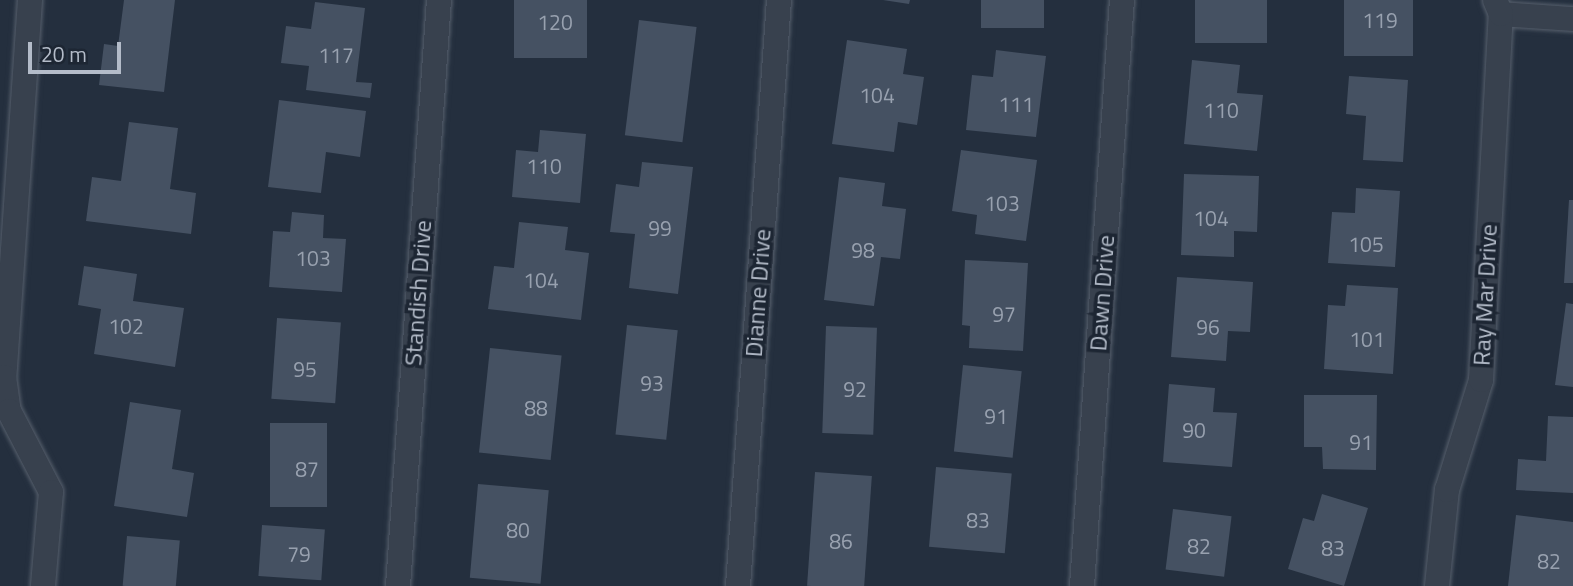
<!DOCTYPE html>
<style>
body{margin:0}
#map{position:relative;width:1573px;height:586px;overflow:hidden;background:#242f3e;font-family:"Titillium Web",sans-serif}
div>[style]{position:absolute}
[style*='--x']{left:calc(var(--x)*1px);top:calc(var(--y)*1px);width:calc(var(--w)*1px);rotate:calc(var(--a)*1deg)}
.building>*{inset:0;background:#455162;transform-origin:0 0}
.roads{filter:drop-shadow(0 0 2px #565f6c) drop-shadow(0 0 2px #565f6c)}
.street>*{height:24px;margin:-12px;padding:0 12px;transform-origin:12px;border-radius:12px;background:#38414e}
span{translate:-50% -50%;white-space:nowrap;text-align:center;line-height:1.15;-webkit-text-stroke:7px #1d2633;paint-order:stroke}
.number-label{font-size:21px;color:#98a1af}
.number-label span{-webkit-text-stroke-width:0}
.street-label{font-size:24px;color:#b4bcc9}
.scale{position:absolute;left:28px;top:42px;width:93px;height:32px;box-sizing:border-box;border:4px solid #b4bcc9;border-top:0;padding-left:9px;font-size:21px;line-height:24px;white-space:nowrap;color:#b4bcc9;-webkit-text-stroke:5px #1d2633;paint-order:stroke}
</style>
<div id="map">
<div class="building">
<i style="clip-path:polygon(124px 0,175px 0,164px 92px,99px 85px,104px 44px,118px 46px)"></i>
<i style="left:514px;top:0;width:73px;height:58px"></i>
<i style="clip-path:polygon(883px 0,910px 0,909px 4px)"></i>
<i style="left:981px;top:0;width:63px;height:28px"></i>
<i style="left:1195px;top:0;width:72px;height:43px"></i>
<i style="left:1344px;top:0;width:69px;height:56px"></i>
<i style="clip-path:polygon(315px 2px,365px 8px,356px 82px,372px 83px,370px 98px,306px 90px,309px 66px,281px 63px,286px 26px,311px 29px)"></i>
<i style="left:639px;top:20px;width:58px;height:116px;rotate:7deg"></i>
<i style="clip-path:polygon(847px 40px,907px 49px,903px 74px,924px 77px,917px 125px,898px 122px,894px 152px,832px 144px)"></i>
<i style="clip-path:polygon(996px 50px,1046px 56px,1036px 137px,966px 130px,972px 75px,993px 77px)"></i>
<i style="clip-path:polygon(1192px 60px,1240px 65px,1237px 93px,1263px 95px,1257px 151px,1184px 144px)"></i>
<i style="clip-path:polygon(1349px 76px,1408px 80px,1403px 162px,1363px 160px,1366px 116px,1346px 114px)"></i>
<i style="clip-path:polygon(279px 100px,366px 111px,360px 157px,326px 152px,321px 193px,268px 187px)"></i>
<i style="clip-path:polygon(129px 122px,178px 128px,170px 189px,196px 193px,191px 234px,86px 221px,92px 177px,121px 181px)"></i>
<i style="clip-path:polygon(540px 130px,586px 134px,580px 203px,512px 197px,516px 150px,538px 152px)"></i>
<i style="clip-path:polygon(961px 150px,1037px 160px,1026px 241px,975px 234px,977px 215px,952px 211px)"></i>
<i style="clip-path:polygon(642px 162px,693px 167px,678px 294px,629px 288px,635px 234px,610px 232px,616px 184px,639px 187px)"></i>
<i style="clip-path:polygon(1184px 174px,1259px 176px,1257px 232px,1234px 231px,1234px 257px,1181px 255px)"></i>
<i style="clip-path:polygon(839px 177px,885px 183px,882px 206px,906px 209px,900px 259px,881px 257px,874px 306px,824px 300px)"></i>
<i style="clip-path:polygon(1356px 188px,1400px 191px,1395px 267px,1328px 263px,1332px 212px,1355px 213px)"></i>
<i style="clip-path:polygon(1569px 200px,1573px 200px,1573px 283px,1564px 283px)"></i>
<i style="clip-path:polygon(292px 212px,324px 215px,323px 238px,346px 239px,342px 292px,269px 287px,273px 231px,290px 232px)"></i>
<i style="clip-path:polygon(519px 222px,568px 227px,565px 250px,589px 253px,581px 320px,488px 309px,494px 266px,514px 268px)"></i>
<i style="clip-path:polygon(965px 260px,1028px 263px,1023px 351px,969px 348px,970px 326px,962px 325px)"></i>
<i style="clip-path:polygon(84px 266px,137px 274px,133px 301px,184px 308px,175px 367px,94px 354px,101px 309px,78px 305px)"></i>
<i style="clip-path:polygon(1177px 277px,1253px 282px,1250px 332px,1228px 331px,1226px 361px,1171px 357px)"></i>
<i style="clip-path:polygon(1347px 285px,1398px 288px,1393px 374px,1324px 369px,1328px 305px,1345px 306px)"></i>
<i style="clip-path:polygon(1566px 303px,1573px 304px,1573px 387px,1555px 385px)"></i>
<i style="left:277px;top:318px;width:64px;height:81px;rotate:4deg"></i>
<i style="left:627px;top:325px;width:51px;height:110px;rotate:6deg"></i>
<i style="left:826px;top:326px;width:51px;height:107px;rotate:2deg"></i>
<i style="left:490px;top:348px;width:72px;height:105px;rotate:6deg"></i>
<i style="left:963px;top:365px;width:59px;height:87px;rotate:6deg"></i>
<i style="clip-path:polygon(1169px 384px,1215px 388px,1213px 412px,1237px 413px,1232px 467px,1163px 462px)"></i>
<i style="clip-path:polygon(1304px 395px,1377px 395px,1376px 470px,1323px 469px,1322px 447px,1304px 447px)"></i>
<i style="clip-path:polygon(130px 402px,181px 410px,172px 469px,194px 473px,187px 517px,114px 506px)"></i>
<i style="clip-path:polygon(1548px 416px,1573px 417px,1573px 493px,1516px 490px,1518px 459px,1546px 461px)"></i>
<i style="left:327px;top:423px;width:84px;height:57px;rotate:90deg"></i>
<i style="left:936px;top:467px;width:76px;height:80px;rotate:5deg"></i>
<i style="left:815px;top:472px;width:57px;height:114px;rotate:4deg"></i>
<i style="left:478px;top:484px;width:71px;height:94px;rotate:5deg"></i>
<i style="clip-path:polygon(1322px 494px,1368px 508px,1344px 586px,1288px 569px,1303px 518px,1314px 521px)"></i>
<i style="left:1173px;top:509px;width:59px;height:61px;rotate:7deg"></i>
<i style="clip-path:polygon(1516px 515px,1573px 522px,1573px 586px,1508px 586px)"></i>
<i style="left:262px;top:525px;width:63px;height:51px;rotate:4deg"></i>
<i style="left:127px;top:536px;width:53px;height:50px;rotate:5deg"></i>
</div>
<div class="roads">
<div class="street">
<i style="--x:30;--y:0;--w:378;--a:93.9"></i>
<i style="--x:4;--y:377;--w:34;--a:82"></i>
<i style="--x:9;--y:411;--w:91;--a:62.6"></i>
<i style="--x:51;--y:492;--w:94;--a:94.9"></i>
<i style="--x:1501;--y:14;--w:72;--a:4"></i>
<i style="--x:398;--y:586;--w:587;--a:-86"></i>
<i style="--x:738;--y:586;--w:587;--a:-86"></i>
<i style="--x:1082;--y:586;--w:587;--a:-86.1"></i>
<i style="--x:1437;--y:586;--w:97;--a:-84.1"></i>
<i style="--x:1447;--y:490;--w:115;--a:-72.8"></i>
<i style="--x:1481;--y:380;--w:367;--a:-86.9"></i>
<i style="--x:1501;--y:14;--w:15;--a:-113"></i>
</div>
</div>
<div class="number-label">
<span style="left:1380px;top:20px">119</span>
<span style="left:555px;top:22px">120</span>
<span style="left:336px;top:55px">117</span>
<span style="left:877px;top:95px">104</span>
<span style="left:1016px;top:104px">111</span>
<span style="left:1221px;top:110px">110</span>
<span style="left:544px;top:166px">110</span>
<span style="left:1002px;top:203px">103</span>
<span style="left:1211px;top:218px">104</span>
<span style="left:660px;top:228px">99</span>
<span style="left:1366px;top:244px">105</span>
<span style="left:863px;top:250px">98</span>
<span style="left:313px;top:258px">103</span>
<span style="left:541px;top:280px">104</span>
<span style="left:1004px;top:314px">97</span>
<span style="left:126px;top:326px">102</span>
<span style="left:1208px;top:327px">96</span>
<span style="left:1367px;top:339px">101</span>
<span style="left:305px;top:369px">95</span>
<span style="left:652px;top:383px">93</span>
<span style="left:855px;top:389px">92</span>
<span style="left:536px;top:408px">88</span>
<span style="left:996px;top:416px">91</span>
<span style="left:1194px;top:430px">90</span>
<span style="left:1361px;top:442px">91</span>
<span style="left:307px;top:469px">87</span>
<span style="left:978px;top:520px">83</span>
<span style="left:518px;top:530px">80</span>
<span style="left:841px;top:541px">86</span>
<span style="left:1199px;top:546px">82</span>
<span style="left:1333px;top:548px">83</span>
<span style="left:299px;top:554px">79</span>
<span style="left:1549px;top:561px">82</span>
</div>
<div class="street-label">
<span style="left:418px;top:293px;rotate:-86deg">Standish Drive</span>
<span style="left:758px;top:293px;rotate:-86deg">Dianne Drive</span>
<span style="left:1102px;top:293px;rotate:-86deg">Dawn Drive</span>
<span style="left:1485px;top:295px;rotate:-87deg">Ray Mar Drive</span>
</div>
<div class="scale">20 m</div>
</div>
